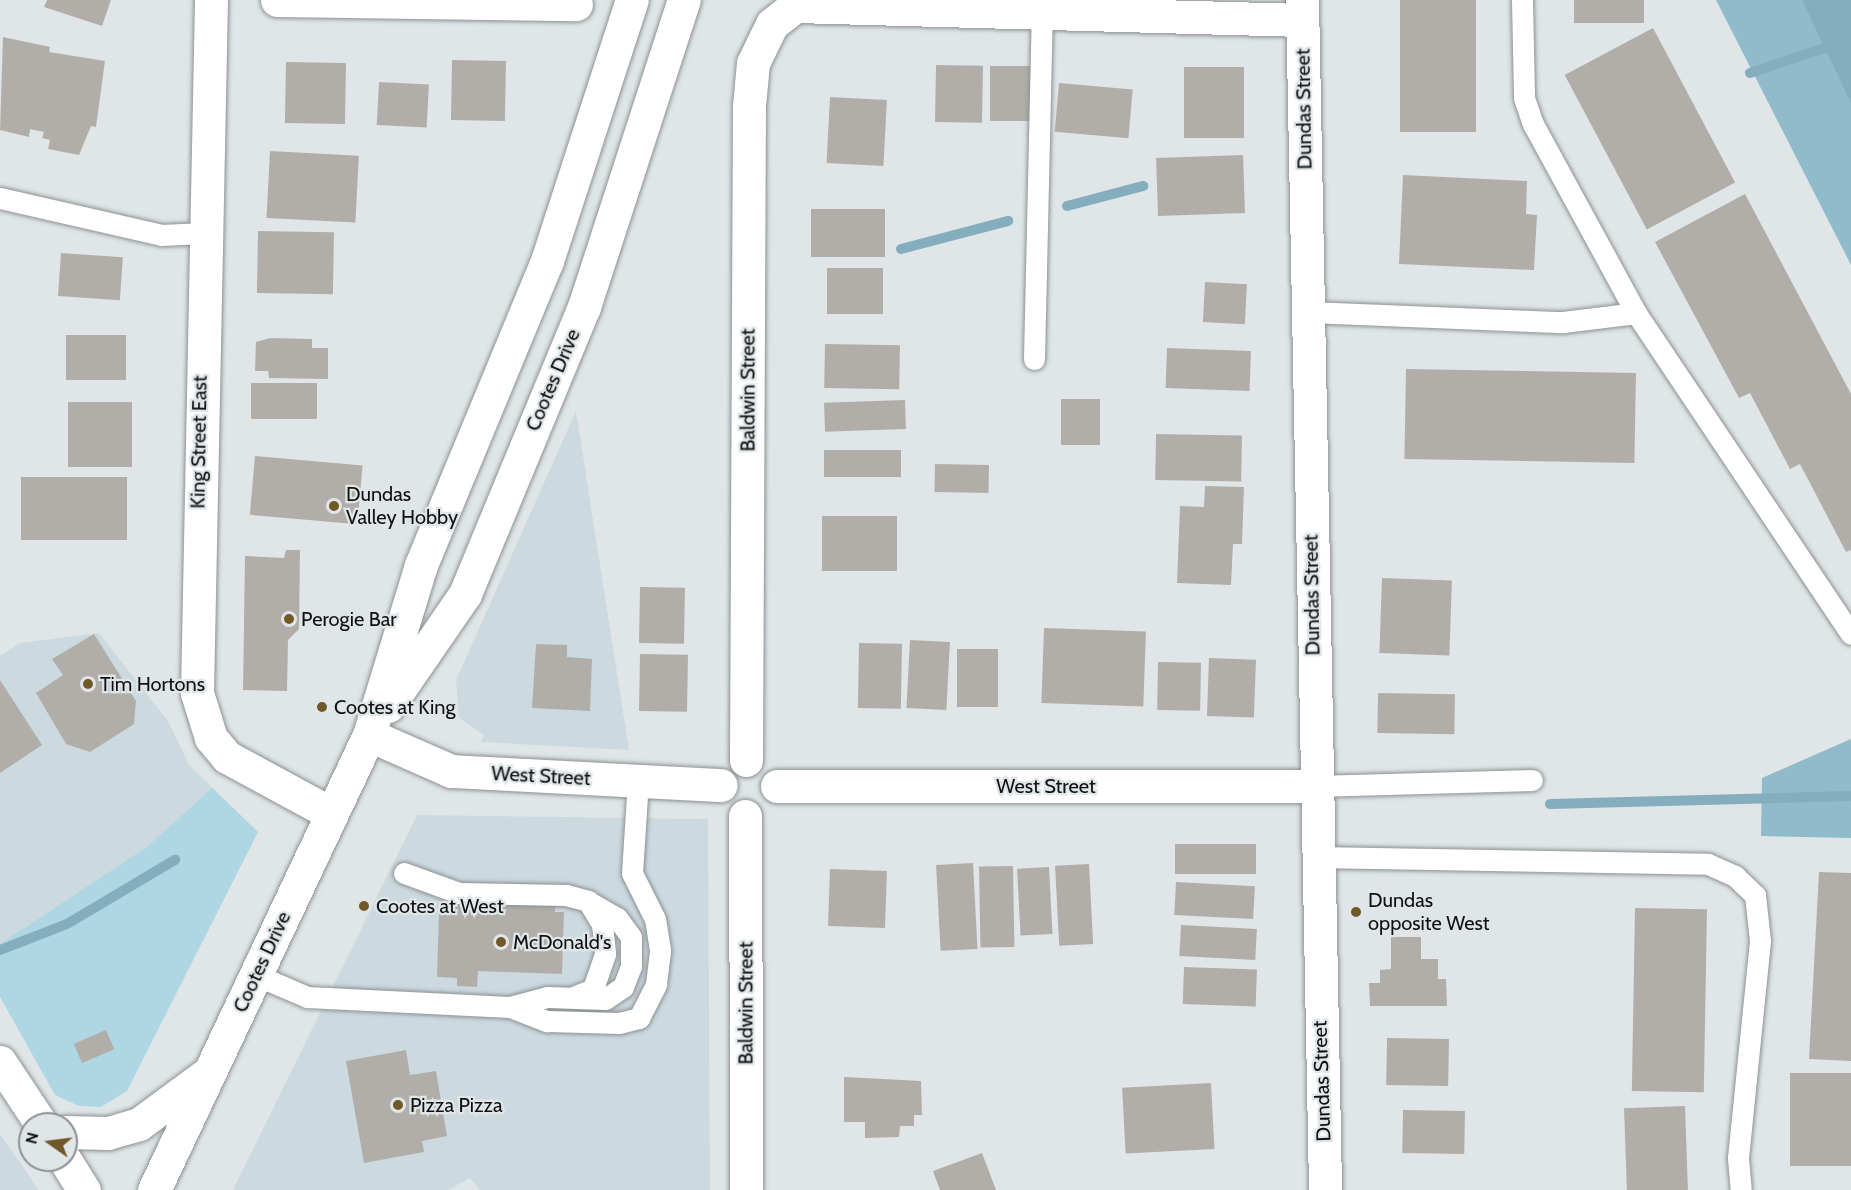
<!DOCTYPE html>
<style>
body{margin:0}
#map{position:relative;width:1851px;height:1190px;overflow:hidden;background:#e0e6e8;font-family:Cabin,sans-serif}
div>[style]{position:absolute}
[style*='--x']{left:calc(var(--x)*1px);top:calc(var(--y)*1px);width:calc(var(--w)*1px);rotate:calc(var(--a)*1deg)}
.built>*{inset:0;background:#ccdae0}
.green>*{inset:0;background:#afd6e3}
.forest>*{inset:0;background:#90bbca}
.water>*{inset:0;background:#84aebd}
.stream>*{height:10px;margin:-5px;padding:0 5px;transform-origin:5px;border-radius:5px;background:#84aebd}
.building>*{inset:0;background:#b1aea9;transform-origin:0 0}
.roads{filter:drop-shadow(0 0 2px #8c9193) drop-shadow(0 0 2px #8c9193)}
.lane>*{height:21px;margin:-10.5px;padding:0 10.5px;transform-origin:10.5px;border-radius:10.5px;background:#fff}
.street>*{height:33px;margin:-16.5px;padding:0 16.5px;transform-origin:16.5px;border-radius:16.5px;background:#fff}
.secondary>*{height:33px;margin:-16.5px;padding:0 16.5px;transform-origin:16.5px;border-radius:16.5px;background:#fff}
.primary>*{height:33px;margin:-16.5px;padding:0 16.5px;transform-origin:16.5px;border-radius:16.5px;background:#fff}
.dots>*{width:16px;height:16px;translate:-50% -50%;box-sizing:border-box;border:3px solid #e0e6e8;border-radius:50%}
span{translate:-50% -50%;white-space:nowrap;text-align:center;line-height:1.15;-webkit-text-stroke:4.5px #e0e6e8;paint-order:stroke}
.street-label{font-size:20px;color:#0e1011}
.poi-label{font-size:20px;color:#0e1011}
.left{translate:0 -50%;text-align:left}
.north{position:absolute;left:18px;top:1112px;width:60px;height:60px;box-sizing:border-box;background:#e0e6e8;border:2px solid #8c9092;border-radius:50%;rotate:284deg;font-size:16px;font-weight:700;line-height:24px;text-align:center;color:#0e1011}
.north::after{content:'';display:block;margin:auto;width:21px;height:27px;background:#715829;clip-path:polygon(50% 0,100% 100%,50% 72%,0 100%)}
</style>
<div id="map">
<div class="built">
<i style="clip-path:polygon(576px 411px,629px 750px,481px 742px,484px 735px,459px 718px,456px 680px)"></i>
<i style="clip-path:polygon(99px 633px,168px 721px,189px 765px,258px 832px,0 948px,0 656px,20px 643px)"></i>
<i style="clip-path:polygon(417px 815px,708px 819px,710px 1190px,480px 1190px,470px 1178px,448px 1190px,233px 1190px)"></i>
<i style="clip-path:polygon(0 1134px,39px 1190px,0 1190px)"></i>
</div>
<div class="green">
<i style="clip-path:polygon(212px 788px,258px 832px,127px 1091px,101px 1107px,79px 1106px,55px 1095px,0 997px,0 944px,147px 847px)"></i>
</div>
<div class="forest">
<i style="clip-path:polygon(1716px 0,1851px 0,1851px 265px)"></i>
<i style="clip-path:polygon(1851px 739px,1851px 838px,1761px 836px,1762px 778px)"></i>
</div>
<div class="water">
<i style="clip-path:polygon(1802px 0,1851px 0,1851px 103px)"></i>
</div>
<div class="stream">
<i style="--x:1750;--y:73;--w:107;--a:-18.6"></i>
<i style="--x:1067;--y:206;--w:79;--a:-14.7"></i>
<i style="--x:901;--y:249;--w:111;--a:-14.7"></i>
<i style="--x:1550;--y:804;--w:301;--a:-1.5"></i>
<i style="--x:0;--y:950;--w:72;--a:-21.2"></i>
<i style="--x:67;--y:924;--w:126;--a:-30.7"></i>
</div>
<div class="building">
<i style="clip-path:polygon(47px 0,111px 0,102px 26px,44px 7px)"></i>
<i style="left:1400px;top:0;width:76px;height:132px"></i>
<i style="left:1574px;top:0;width:70px;height:23px"></i>
<i style="left:1653px;top:28px;width:175px;height:100px;rotate:62deg"></i>
<i style="clip-path:polygon(3px 37px,50px 47px,49px 52px,105px 61px,96px 127px,91px 126px,79px 155px,48px 149px,50px 140px,42px 138px,44px 132px,30px 129px,29px 137px,0 130px)"></i>
<i style="left:452px;top:60px;width:54px;height:60px;rotate:1deg"></i>
<i style="left:286px;top:62px;width:60px;height:61px;rotate:1deg"></i>
<i style="left:936px;top:65px;width:47px;height:57px;rotate:1deg"></i>
<i style="left:990px;top:66px;width:43px;height:55px"></i>
<i style="left:1184px;top:67px;width:60px;height:71px"></i>
<i style="left:379px;top:82px;width:50px;height:43px;rotate:3deg"></i>
<i style="left:1059px;top:83px;width:74px;height:49px;rotate:5deg"></i>
<i style="left:830px;top:97px;width:57px;height:66px;rotate:3deg"></i>
<i style="left:270px;top:151px;width:89px;height:67px;rotate:3deg"></i>
<i style="left:1243px;top:155px;width:58px;height:87px;rotate:88deg"></i>
<i style="clip-path:polygon(1403px 175px,1527px 181px,1526px 214px,1537px 215px,1534px 270px,1399px 264px)"></i>
<i style="clip-path:polygon(1745px 194px,1851px 394px,1851px 550px,1846px 552px,1800px 464px,1790px 469px,1750px 393px,1739px 398px,1655px 242px)"></i>
<i style="left:811px;top:209px;width:74px;height:48px"></i>
<i style="left:258px;top:231px;width:76px;height:62px;rotate:1deg"></i>
<i style="left:61px;top:253px;width:62px;height:43px;rotate:4deg"></i>
<i style="left:827px;top:268px;width:56px;height:46px"></i>
<i style="left:1205px;top:282px;width:42px;height:40px;rotate:3deg"></i>
<i style="left:66px;top:335px;width:60px;height:45px"></i>
<i style="clip-path:polygon(270px 338px,312px 339px,312px 348px,328px 348px,328px 379px,269px 378px,268px 371px,255px 371px,256px 342px)"></i>
<i style="left:825px;top:344px;width:75px;height:44px;rotate:1deg"></i>
<i style="left:1167px;top:348px;width:84px;height:40px;rotate:2deg"></i>
<i style="left:1406px;top:369px;width:230px;height:90px;rotate:1deg"></i>
<i style="left:251px;top:383px;width:66px;height:36px"></i>
<i style="left:1061px;top:399px;width:39px;height:46px"></i>
<i style="left:905px;top:400px;width:29px;height:81px;rotate:88deg"></i>
<i style="left:68px;top:402px;width:64px;height:65px"></i>
<i style="left:1156px;top:434px;width:86px;height:46px;rotate:1deg"></i>
<i style="left:901px;top:450px;width:27px;height:77px;rotate:90deg"></i>
<i style="left:255px;top:456px;width:108px;height:59px;rotate:5deg"></i>
<i style="left:935px;top:464px;width:54px;height:28px;rotate:1deg"></i>
<i style="left:21px;top:477px;width:106px;height:63px"></i>
<i style="clip-path:polygon(1205px 486px,1244px 487px,1242px 544px,1233px 544px,1231px 585px,1177px 583px,1180px 506px,1204px 507px)"></i>
<i style="left:822px;top:516px;width:75px;height:55px"></i>
<i style="clip-path:polygon(286px 550px,300px 550px,299px 629px,288px 640px,287px 691px,243px 690px,245px 556px,284px 558px)"></i>
<i style="left:1382px;top:578px;width:70px;height:75px;rotate:2deg"></i>
<i style="left:640px;top:587px;width:45px;height:56px;rotate:1deg"></i>
<i style="left:1044px;top:628px;width:102px;height:75px;rotate:2deg"></i>
<i style="clip-path:polygon(94px 634px,136px 701px,134px 724px,90px 752px,66px 744px,36px 693px,63px 675px,52px 659px)"></i>
<i style="left:910px;top:640px;width:40px;height:68px;rotate:3deg"></i>
<i style="left:859px;top:643px;width:43px;height:65px;rotate:1deg"></i>
<i style="clip-path:polygon(536px 644px,567px 645px,567px 657px,592px 659px,590px 711px,532px 708px)"></i>
<i style="left:957px;top:649px;width:41px;height:58px"></i>
<i style="left:640px;top:654px;width:48px;height:57px;rotate:1deg"></i>
<i style="left:1209px;top:658px;width:47px;height:58px;rotate:2deg"></i>
<i style="left:1158px;top:662px;width:43px;height:48px;rotate:1deg"></i>
<i style="clip-path:polygon(0 680px,42px 745px,0 773px)"></i>
<i style="left:1378px;top:693px;width:77px;height:40px;rotate:1deg"></i>
<i style="left:1256px;top:844px;width:30px;height:81px;rotate:90deg"></i>
<i style="left:973px;top:863px;width:86px;height:37px;rotate:87deg"></i>
<i style="left:1089px;top:864px;width:80px;height:34px;rotate:87deg"></i>
<i style="left:1013px;top:866px;width:81px;height:34px;rotate:89deg"></i>
<i style="left:1049px;top:867px;width:67px;height:32px;rotate:87deg"></i>
<i style="left:830px;top:869px;width:57px;height:57px;rotate:2deg"></i>
<i style="clip-path:polygon(1819px 872px,1851px 873px,1851px 1061px,1809px 1059px)"></i>
<i style="left:1176px;top:882px;width:79px;height:33px;rotate:3deg"></i>
<i style="clip-path:polygon(450px 896px,555px 896px,555px 912px,564px 912px,562px 974px,478px 971px,477px 987px,457px 986px,457px 978px,437px 977px,439px 912px,450px 913px)"></i>
<i style="left:1635px;top:908px;width:72px;height:183px;rotate:1deg"></i>
<i style="left:1181px;top:925px;width:76px;height:31px;rotate:3deg"></i>
<i style="clip-path:polygon(1391px 937px,1421px 937px,1421px 959px,1438px 959px,1438px 979px,1446px 979px,1447px 1006px,1370px 1006px,1369px 983px,1380px 983px,1380px 970px,1391px 969px)"></i>
<i style="left:1184px;top:967px;width:73px;height:37px;rotate:2deg"></i>
<i style="left:106px;top:1030px;width:21px;height:35px;rotate:67deg"></i>
<i style="left:1387px;top:1038px;width:62px;height:47px;rotate:1deg"></i>
<i style="clip-path:polygon(406px 1050px,410px 1075px,436px 1071px,447px 1136px,422px 1141px,424px 1152px,364px 1163px,346px 1061px)"></i>
<i style="left:1790px;top:1073px;width:61px;height:93px"></i>
<i style="clip-path:polygon(844px 1077px,921px 1081px,922px 1115px,914px 1115px,914px 1126px,900px 1126px,899px 1137px,865px 1138px,865px 1122px,844px 1122px)"></i>
<i style="left:1211px;top:1083px;width:66px;height:89px;rotate:87deg"></i>
<i style="left:1685px;top:1106px;width:84px;height:61px;rotate:88deg"></i>
<i style="left:1403px;top:1110px;width:62px;height:43px;rotate:1deg"></i>
<i style="clip-path:polygon(982px 1153px,996px 1190px,940px 1190px,933px 1171px)"></i>
</div>
<div class="roads">
<div class="lane">
<i style="--x:1522;--y:0;--w:98;--a:88.8"></i>
<i style="--x:1524;--y:98;--w:28;--a:71"></i>
<i style="--x:1533;--y:124;--w:215;--a:61.4"></i>
<i style="--x:1636;--y:313;--w:386;--a:56.2"></i>
<i style="--x:0;--y:198;--w:165;--a:12.9"></i>
<i style="--x:161;--y:235;--w:43;--a:-2.7"></i>
<i style="--x:1309;--y:312;--w:254;--a:2.3"></i>
<i style="--x:1563;--y:322;--w:74;--a:-7"></i>
<i style="--x:1034;--y:359;--w:347;--a:-88.7"></i>
<i style="--x:1315;--y:786;--w:217;--a:-1.6"></i>
<i style="--x:1316;--y:857;--w:392;--a:1"></i>
<i style="--x:1708;--y:864;--w:30;--a:24"></i>
<i style="--x:1735;--y:876;--w:28;--a:44"></i>
<i style="--x:1755;--y:895;--w:46;--a:83.8"></i>
<i style="--x:1760;--y:941;--w:218;--a:95.8"></i>
<i style="--x:1738;--y:1158;--w:32;--a:85"></i>
<i style="--x:404;--y:873;--w:59;--a:20"></i>
<i style="--x:459;--y:893;--w:107;--a:1.1"></i>
<i style="--x:566;--y:895;--w:23;--a:15"></i>
<i style="--x:588;--y:901;--w:27;--a:59"></i>
<i style="--x:602;--y:924;--w:30;--a:84"></i>
<i style="--x:605;--y:954;--w:37;--a:109"></i>
<i style="--x:593;--y:989;--w:22;--a:158"></i>
<i style="--x:256;--y:975;--w:56;--a:23.3"></i>
<i style="--x:307;--y:997;--w:203;--a:2.8"></i>
<i style="--x:510;--y:1007;--w:40;--a:21"></i>
<i style="--x:547;--y:1021;--w:72;--a:1.6"></i>
<i style="--x:619;--y:1023;--w:21;--a:-14"></i>
<i style="--x:639;--y:1018;--w:38;--a:-63"></i>
<i style="--x:656;--y:984;--w:34;--a:-83"></i>
<i style="--x:660;--y:950;--w:31;--a:-99"></i>
<i style="--x:655;--y:919;--w:51;--a:-116.6"></i>
<i style="--x:632;--y:873;--w:92;--a:-86.3"></i>
<i style="--x:510;--y:1007;--w:39;--a:-15"></i>
<i style="--x:548;--y:997;--w:57;--a:2"></i>
<i style="--x:605;--y:999;--w:22;--a:-34"></i>
<i style="--x:623;--y:987;--w:22;--a:-69"></i>
<i style="--x:631;--y:966;--w:29;--a:-90"></i>
<i style="--x:631;--y:937;--w:24;--a:-126"></i>
<i style="--x:617;--y:918;--w:30;--a:-150"></i>
</div>
<div class="street">
<i style="--x:211;--y:0;--w:693;--a:91.16"></i>
<i style="--x:197;--y:693;--w:47;--a:72.7"></i>
<i style="--x:211;--y:738;--w:25;--a:50"></i>
<i style="--x:227;--y:757;--w:119;--a:28.5"></i>
<i style="--x:277;--y:0;--w:299;--a:0.8"></i>
<i style="--x:369;--y:735;--w:90;--a:23.7"></i>
<i style="--x:451;--y:771;--w:270;--a:3"></i>
<i style="--x:746;--y:760;--w:654;--a:-89.74"></i>
<i style="--x:749;--y:106;--w:43;--a:-84.7"></i>
<i style="--x:753;--y:63;--w:43;--a:-64"></i>
<i style="--x:772;--y:24;--w:29;--a:-38"></i>
<i style="--x:795;--y:6;--w:507;--a:1.58"></i>
<i style="--x:777;--y:786;--w:538;--a:0"></i>
<i style="--x:745;--y:816;--w:374;--a:89.8"></i>
</div>
<div class="secondary">
<i style="--x:1302;--y:0;--w:1190;--a:88.89"></i>
<i style="--x:0;--y:1062;--w:74;--a:56.5"></i>
<i style="--x:65;--y:1160;--w:36;--a:58"></i>
</div>
<div class="primary">
<i style="--x:388;--y:706;--w:136;--a:-55.5"></i>
<i style="--x:465;--y:594;--w:311;--a:-67.5"></i>
<i style="--x:584;--y:307;--w:323;--a:-72"></i>
<i style="--x:66;--y:1132;--w:42;--a:1.4"></i>
<i style="--x:108;--y:1133;--w:32;--a:-16"></i>
<i style="--x:139;--y:1124;--w:81;--a:-36.4"></i>
<i style="--x:154;--y:1190;--w:503;--a:-64.71"></i>
<i style="--x:369;--y:735;--w:178;--a:-73"></i>
<i style="--x:421;--y:565;--w:329;--a:-67.5"></i>
<i style="--x:547;--y:261;--w:274;--a:-72"></i>
</div>
</div>
<div class="dots">
<i style="left:334px;top:506px;background:#715829"></i>
<i style="left:289px;top:619px;background:#715829"></i>
<i style="left:88px;top:684px;background:#715829"></i>
<i style="left:322px;top:707px;background:#715829"></i>
<i style="left:364px;top:906px;background:#715829"></i>
<i style="left:1356px;top:912px;background:#715829"></i>
<i style="left:501px;top:942px;background:#715829"></i>
<i style="left:398px;top:1105px;background:#715829"></i>
</div>
<div class="street-label">
<span style="left:1304px;top:109px;rotate:-91deg">Dundas Street</span>
<span style="left:553px;top:380px;rotate:-67deg">Cootes Drive</span>
<span style="left:748px;top:390px;rotate:-90deg">Baldwin Street</span>
<span style="left:199px;top:442px;rotate:-89deg">King Street East</span>
<span style="left:1312px;top:595px;rotate:-91deg">Dundas Street</span>
<span style="left:541px;top:776px;rotate:3deg">West Street</span>
<span style="left:1046px;top:786px">West Street</span>
<span style="left:262px;top:962px;rotate:-65deg">Cootes Drive</span>
<span style="left:746px;top:1003px;rotate:-90deg">Baldwin Street</span>
<span style="left:1322px;top:1081px;rotate:-92deg">Dundas Street</span>
</div>
<div class="poi-label">
<span class="left" style="left:346px;top:506px">Dundas<br>Valley Hobby</span>
<span class="left" style="left:301px;top:619px">Perogie Bar</span>
<span class="left" style="left:100px;top:684px">Tim Hortons</span>
<span class="left" style="left:334px;top:707px">Cootes at King</span>
<span class="left" style="left:1368px;top:912px">Dundas<br>opposite West</span>
<span class="left" style="left:376px;top:906px">Cootes at West</span>
<span class="left" style="left:513px;top:942px">McDonald's</span>
<span class="left" style="left:410px;top:1105px">Pizza Pizza</span>
</div>
<div class="north">N</div>
</div>
